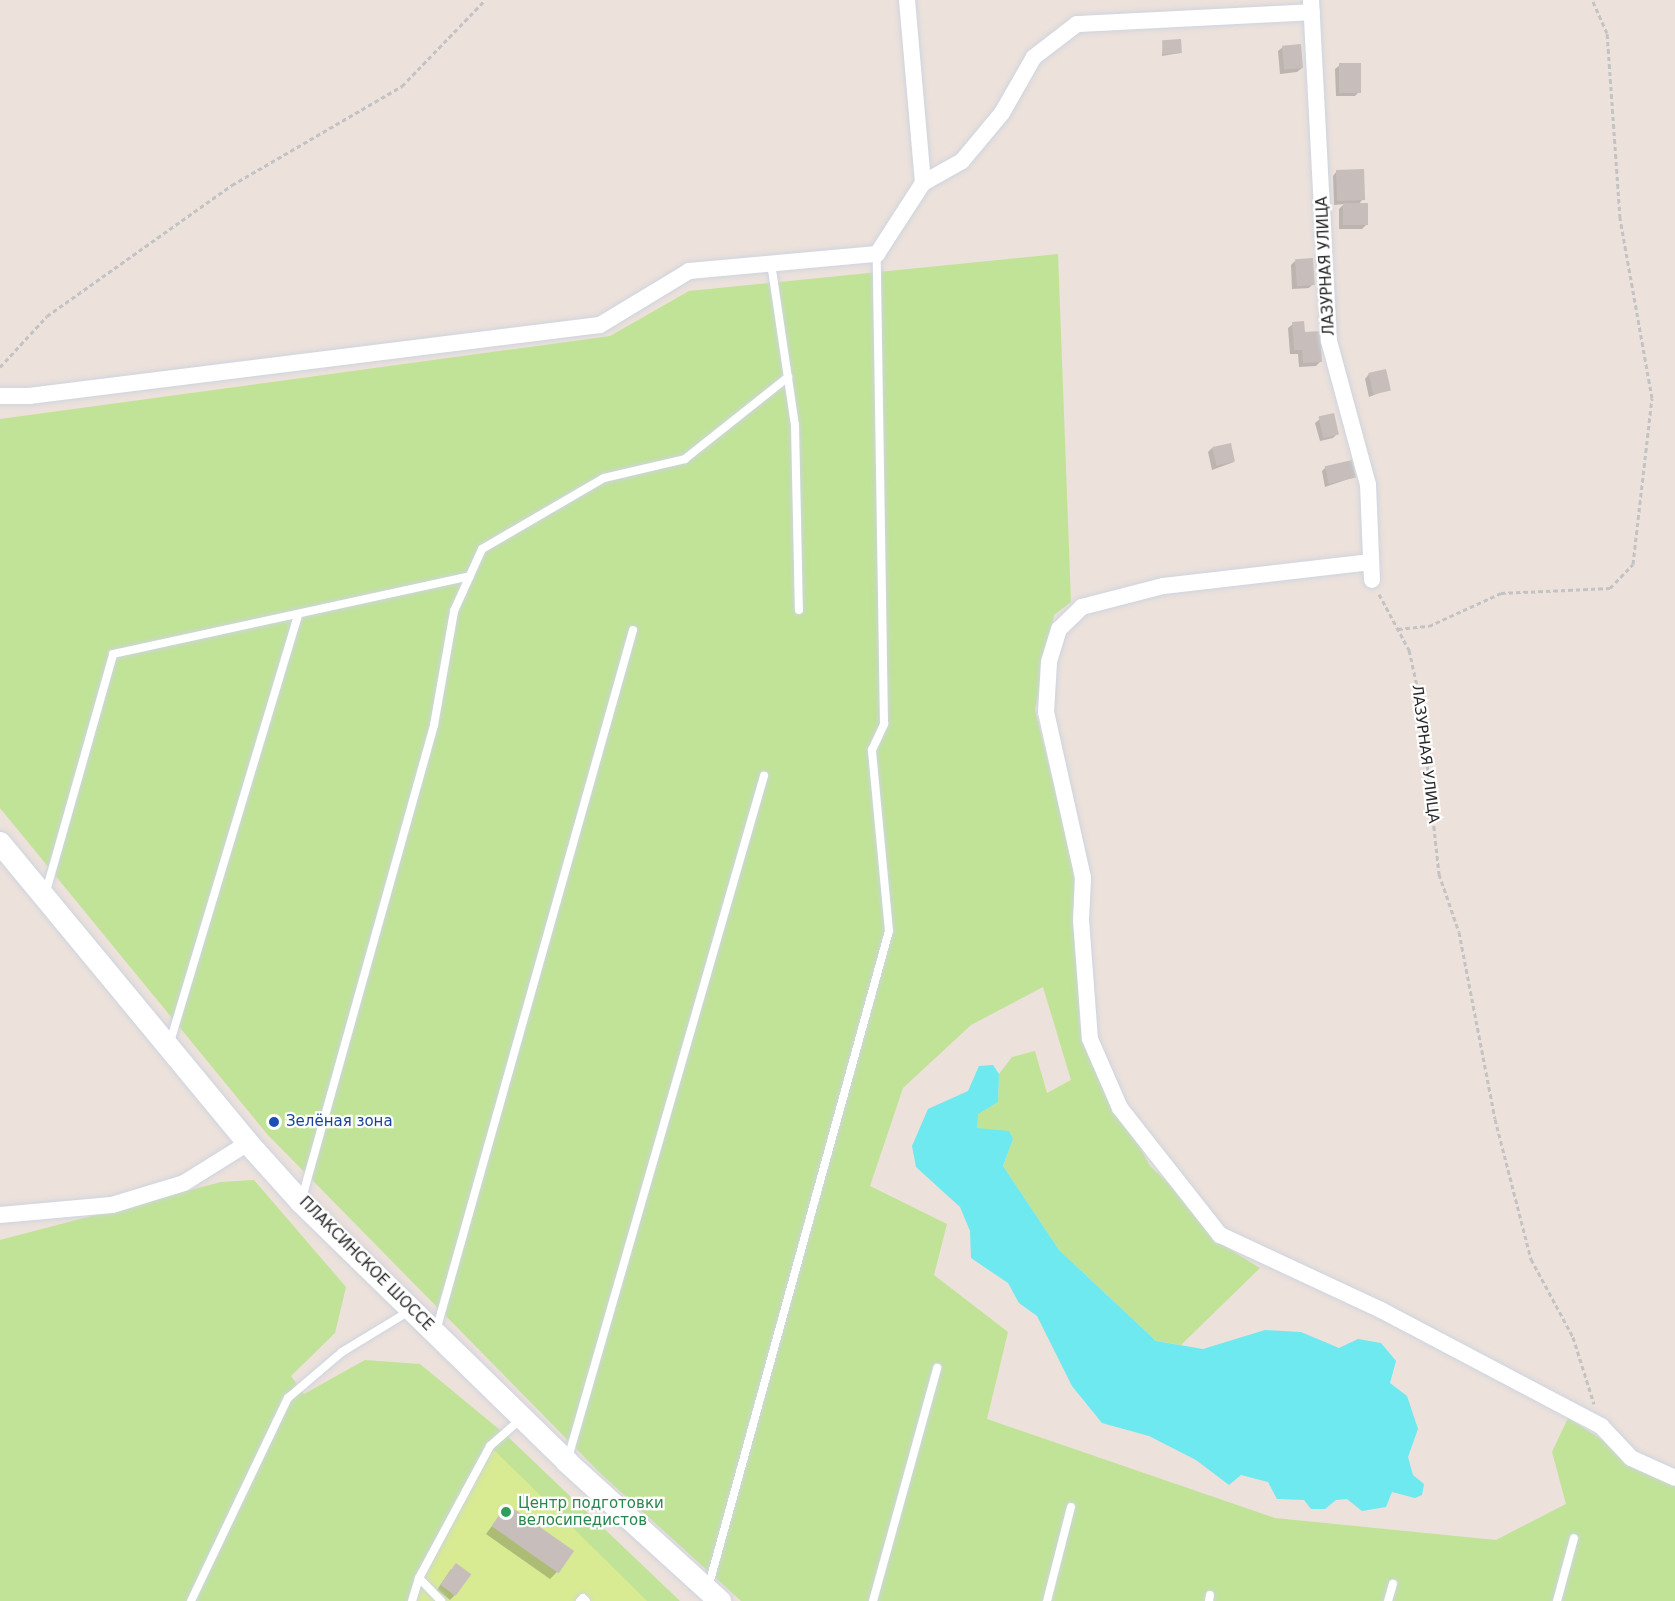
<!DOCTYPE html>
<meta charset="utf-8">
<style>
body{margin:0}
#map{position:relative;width:1675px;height:1601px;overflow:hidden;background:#ece1db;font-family:"DejaVu Sans",sans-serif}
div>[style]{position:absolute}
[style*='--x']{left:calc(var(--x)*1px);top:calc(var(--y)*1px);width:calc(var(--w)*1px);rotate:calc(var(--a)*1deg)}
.green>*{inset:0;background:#c1e397}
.pitch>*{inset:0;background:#d8eb92}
.water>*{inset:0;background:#6de9ef}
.shadow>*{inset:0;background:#0003}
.building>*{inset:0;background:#c7bebb;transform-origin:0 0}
.path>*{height:3px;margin-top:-1.5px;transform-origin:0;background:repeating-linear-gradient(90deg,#c3c3c3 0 4.5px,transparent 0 7.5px)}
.roads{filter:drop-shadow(0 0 2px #cdd4df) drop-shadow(0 0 2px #cdd4df)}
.service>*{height:8px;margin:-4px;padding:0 4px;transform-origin:4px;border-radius:4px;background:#fff}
.minor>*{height:16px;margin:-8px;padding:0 8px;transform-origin:8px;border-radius:8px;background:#fff}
.secondary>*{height:22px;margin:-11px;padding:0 11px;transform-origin:11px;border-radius:11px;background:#fff}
.dots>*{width:16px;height:16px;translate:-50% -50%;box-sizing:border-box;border:3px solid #fff;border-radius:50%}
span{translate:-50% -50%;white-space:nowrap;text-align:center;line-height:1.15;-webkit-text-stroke:4.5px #fff;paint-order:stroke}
.street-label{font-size:15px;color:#292929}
.transit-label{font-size:15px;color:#164399}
.left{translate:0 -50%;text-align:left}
.leisure-label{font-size:15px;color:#27864d}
</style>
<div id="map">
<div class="green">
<i style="clip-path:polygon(1058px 254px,1071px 602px,1054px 615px,1035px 710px,1073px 860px,1080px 1026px,1091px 1057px,1150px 1166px,1179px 1193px,1213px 1239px,1260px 1268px,1181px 1345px,1156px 1341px,1059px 1250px,1003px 1166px,1013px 1139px,977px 1128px,977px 1114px,998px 1102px,999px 1074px,1012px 1057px,1035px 1051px,1047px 1093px,1071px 1080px,1043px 987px,971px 1025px,903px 1088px,870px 1186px,947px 1224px,934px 1275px,1008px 1332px,987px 1419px,1275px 1518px,1496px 1540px,1566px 1504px,1552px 1452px,1568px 1418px,1675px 1486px,1675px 1601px,741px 1601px,602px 1475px,267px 1134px,0 808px,0 419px,610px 336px,689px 291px)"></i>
<i style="clip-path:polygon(254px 1180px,346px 1287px,335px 1333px,291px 1376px,304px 1394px,365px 1360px,420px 1364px,506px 1435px,680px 1601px,0 1601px,0 1240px,221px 1182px)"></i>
</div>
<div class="pitch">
<i style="clip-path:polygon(490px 1446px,647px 1601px,412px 1601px,419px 1578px)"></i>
</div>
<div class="water">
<i style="clip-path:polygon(993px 1065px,999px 1074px,998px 1102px,978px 1114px,977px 1128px,1009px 1131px,1013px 1139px,1003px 1166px,1059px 1250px,1156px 1341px,1203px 1349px,1265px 1330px,1301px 1332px,1339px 1348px,1358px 1339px,1381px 1343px,1396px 1361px,1390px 1383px,1407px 1396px,1418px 1429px,1408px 1457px,1413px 1475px,1424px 1484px,1422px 1495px,1415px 1498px,1392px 1492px,1386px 1507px,1362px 1511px,1347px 1499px,1336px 1500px,1325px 1509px,1311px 1509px,1304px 1500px,1277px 1499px,1268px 1482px,1241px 1475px,1229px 1485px,1196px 1460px,1149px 1436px,1102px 1423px,1072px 1386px,1037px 1316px,1019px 1303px,1008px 1283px,971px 1258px,970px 1231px,960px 1207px,916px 1167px,912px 1146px,928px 1109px,968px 1091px,979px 1066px)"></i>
</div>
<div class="shadow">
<i style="clip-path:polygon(1163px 42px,1180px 53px,1162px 56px)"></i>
<i style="clip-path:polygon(1283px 47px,1302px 68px,1297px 72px,1280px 74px,1278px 51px)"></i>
<i style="clip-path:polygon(1340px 65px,1359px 92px,1355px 96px,1336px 96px,1335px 69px)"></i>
<i style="clip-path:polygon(1337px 171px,1363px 199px,1358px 205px,1366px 225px,1362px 229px,1339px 229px,1339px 209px,1344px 204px,1334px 205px,1333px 176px)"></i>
<i style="clip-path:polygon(1295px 261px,1313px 284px,1309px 288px,1292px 289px,1291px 265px)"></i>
<i style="clip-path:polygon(1293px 324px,1304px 333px,1320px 362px,1316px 366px,1299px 367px,1298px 354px,1290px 354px,1288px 328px)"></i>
<i style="clip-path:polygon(1369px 374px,1389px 389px,1369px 397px,1365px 379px)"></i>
<i style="clip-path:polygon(1320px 419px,1338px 433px,1333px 438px,1320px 441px,1315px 423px)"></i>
<i style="clip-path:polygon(1212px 448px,1234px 462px,1212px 470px,1208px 452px)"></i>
<i style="clip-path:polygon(1326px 467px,1354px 477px,1325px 487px,1322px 471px)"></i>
<i style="clip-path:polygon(507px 1506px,557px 1572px,550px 1579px,486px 1534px)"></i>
<i style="clip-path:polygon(451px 1569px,454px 1596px,450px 1600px,437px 1590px)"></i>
</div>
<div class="building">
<i style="left:1181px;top:39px;width:14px;height:19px;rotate:86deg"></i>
<i style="left:1301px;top:44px;width:24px;height:19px;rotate:85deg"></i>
<i style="left:1339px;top:63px;width:22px;height:30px"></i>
<i style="left:1364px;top:169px;width:31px;height:28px;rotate:88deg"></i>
<i style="left:1343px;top:203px;width:25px;height:22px"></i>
<i style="left:1313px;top:258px;width:27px;height:18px;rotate:86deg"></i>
<i style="clip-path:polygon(1304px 321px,1305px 332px,1320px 331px,1322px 362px,1303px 363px,1302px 350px,1294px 350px,1292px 322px)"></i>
<i style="left:1386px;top:369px;width:22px;height:18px;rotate:77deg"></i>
<i style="left:1334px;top:413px;width:22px;height:16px;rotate:77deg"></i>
<i style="left:1231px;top:443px;width:19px;height:19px;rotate:78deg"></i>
<i style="left:1352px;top:460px;width:18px;height:28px;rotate:77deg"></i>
<i style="left:507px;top:1504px;width:82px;height:27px;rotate:35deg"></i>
<i style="left:456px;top:1563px;width:19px;height:27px;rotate:36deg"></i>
</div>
<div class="path">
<i style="--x:0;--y:367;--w:69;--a:-47.3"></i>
<i style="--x:47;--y:316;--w:227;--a:-35.3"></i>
<i style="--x:232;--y:185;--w:197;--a:-30.2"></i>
<i style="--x:402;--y:86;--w:120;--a:-46"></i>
<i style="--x:1379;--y:594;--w:64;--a:61.8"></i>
<i style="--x:1409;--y:650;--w:50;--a:77.3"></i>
<i style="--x:1420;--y:699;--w:176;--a:83.8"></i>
<i style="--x:1439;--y:874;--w:61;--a:71"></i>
<i style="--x:1459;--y:932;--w:190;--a:79.1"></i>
<i style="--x:1495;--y:1119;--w:145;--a:75.6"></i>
<i style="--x:1531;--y:1259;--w:89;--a:61.7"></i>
<i style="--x:1573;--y:1337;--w:70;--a:72.6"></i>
<i style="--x:1398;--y:629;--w:31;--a:-6"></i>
<i style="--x:1429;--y:626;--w:79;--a:-24.6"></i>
<i style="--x:1501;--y:593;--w:109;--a:-2.6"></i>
<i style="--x:1610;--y:588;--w:33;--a:-46"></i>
<i style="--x:1633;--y:564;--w:167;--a:-83.5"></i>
<i style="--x:1652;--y:398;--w:183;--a:-100.1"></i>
<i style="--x:1620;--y:218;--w:185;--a:-94"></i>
<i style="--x:1607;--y:33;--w:36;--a:-114"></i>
</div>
<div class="roads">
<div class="service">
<i style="--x:771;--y:263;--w:164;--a:81.6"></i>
<i style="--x:795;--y:425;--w:185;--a:88.8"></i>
<i style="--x:45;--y:895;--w:250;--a:-74.2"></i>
<i style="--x:113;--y:654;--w:365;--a:-12.3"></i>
<i style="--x:170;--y:1042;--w:446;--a:-73.3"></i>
<i style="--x:302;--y:1198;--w:491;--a:-74.4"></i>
<i style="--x:434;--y:725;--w:116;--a:-80"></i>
<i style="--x:454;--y:611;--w:68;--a:-65.7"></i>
<i style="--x:482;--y:549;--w:141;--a:-30.2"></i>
<i style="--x:604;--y:478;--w:83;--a:-13.2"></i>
<i style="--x:685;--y:459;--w:132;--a:-38.5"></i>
<i style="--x:436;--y:1331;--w:728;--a:-74.3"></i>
<i style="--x:568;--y:1458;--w:710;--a:-73.97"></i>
<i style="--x:419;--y:1578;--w:32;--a:46"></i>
<i style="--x:708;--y:1588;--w:681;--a:-74.6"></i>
<i style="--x:889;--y:931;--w:182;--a:-95.4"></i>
<i style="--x:872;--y:750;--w:29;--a:-65"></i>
<i style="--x:884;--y:724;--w:470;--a:-90.9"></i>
<i style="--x:191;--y:1601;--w:225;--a:-64.5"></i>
<i style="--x:288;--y:1398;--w:71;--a:-40.4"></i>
<i style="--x:342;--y:1352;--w:81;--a:-31.3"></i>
<i style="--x:412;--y:1601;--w:24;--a:-73"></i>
<i style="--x:419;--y:1578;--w:150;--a:-61.7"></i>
<i style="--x:490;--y:1446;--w:43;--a:-41.2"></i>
<i style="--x:580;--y:1601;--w:4;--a:-45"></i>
<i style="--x:583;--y:1598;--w:4;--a:45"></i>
<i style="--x:873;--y:1601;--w:242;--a:-74.6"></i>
<i style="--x:1047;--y:1601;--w:97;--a:-75.7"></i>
<i style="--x:1209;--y:1601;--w:6;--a:-81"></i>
<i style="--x:1388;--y:1601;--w:18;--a:-74"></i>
<i style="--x:1557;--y:1601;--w:65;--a:-74.9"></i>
</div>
<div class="minor">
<i style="--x:907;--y:0;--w:184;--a:85"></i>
<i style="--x:1311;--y:0;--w:341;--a:87"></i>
<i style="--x:1329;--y:341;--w:149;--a:74.8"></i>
<i style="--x:1368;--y:485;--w:95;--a:87.6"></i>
<i style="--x:0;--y:396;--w:29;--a:0"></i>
<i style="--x:29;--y:396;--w:575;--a:-7.09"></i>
<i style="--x:600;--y:325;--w:104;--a:-31.2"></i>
<i style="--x:689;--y:271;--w:189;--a:-5.2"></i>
<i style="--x:877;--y:254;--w:85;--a:-57.1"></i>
<i style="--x:923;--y:183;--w:45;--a:-29.4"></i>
<i style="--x:962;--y:161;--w:62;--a:-50.2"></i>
<i style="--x:1002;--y:113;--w:64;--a:-60.3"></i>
<i style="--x:1034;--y:57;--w:54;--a:-37.5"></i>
<i style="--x:1077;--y:24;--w:235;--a:-2.9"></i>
<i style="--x:1371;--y:562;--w:209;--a:173.4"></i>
<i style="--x:1163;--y:586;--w:84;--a:165.5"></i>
<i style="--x:1082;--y:607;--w:32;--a:136"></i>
<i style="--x:1059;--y:629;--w:34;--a:107"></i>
<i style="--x:1049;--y:662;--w:50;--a:93.4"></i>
<i style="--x:1046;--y:712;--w:170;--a:77.4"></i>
<i style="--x:1083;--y:878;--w:42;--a:92.7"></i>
<i style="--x:1081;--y:920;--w:119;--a:85.7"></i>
<i style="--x:1090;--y:1039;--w:75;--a:66.5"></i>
<i style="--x:1120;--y:1108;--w:162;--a:51.8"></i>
<i style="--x:1220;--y:1235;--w:178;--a:25"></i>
<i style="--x:1381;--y:1310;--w:249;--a:27.8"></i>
<i style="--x:1601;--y:1426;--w:44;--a:46.8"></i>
<i style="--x:1631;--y:1458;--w:48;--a:24.4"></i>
<i style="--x:0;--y:1215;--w:112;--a:-5.1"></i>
<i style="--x:112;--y:1205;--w:75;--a:-17"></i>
<i style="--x:184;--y:1183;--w:75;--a:-32"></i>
</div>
<div class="secondary">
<i style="--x:0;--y:843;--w:389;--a:50.4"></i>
<i style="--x:248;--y:1143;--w:79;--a:48.1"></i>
<i style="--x:301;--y:1202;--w:372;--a:44.3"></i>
<i style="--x:567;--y:1462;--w:207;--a:42.3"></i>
</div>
</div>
<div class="dots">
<i style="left:274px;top:1122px;background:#1a4fb4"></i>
<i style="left:506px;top:1512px;background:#2e9e5b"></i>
</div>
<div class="street-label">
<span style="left:1326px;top:266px;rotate:-93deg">ЛАЗУРНАЯ УЛИЦА</span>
<span style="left:1425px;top:754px;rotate:83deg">ЛАЗУРНАЯ УЛИЦА</span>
<span style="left:366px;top:1264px;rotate:45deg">ПЛАКСИНСКОЕ ШОССЕ</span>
</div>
<div class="transit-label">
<span class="left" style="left:286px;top:1122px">Зелёная зона</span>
</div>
<div class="leisure-label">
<span class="left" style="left:518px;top:1512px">Центр подготовки<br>велосипедистов</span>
</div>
</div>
